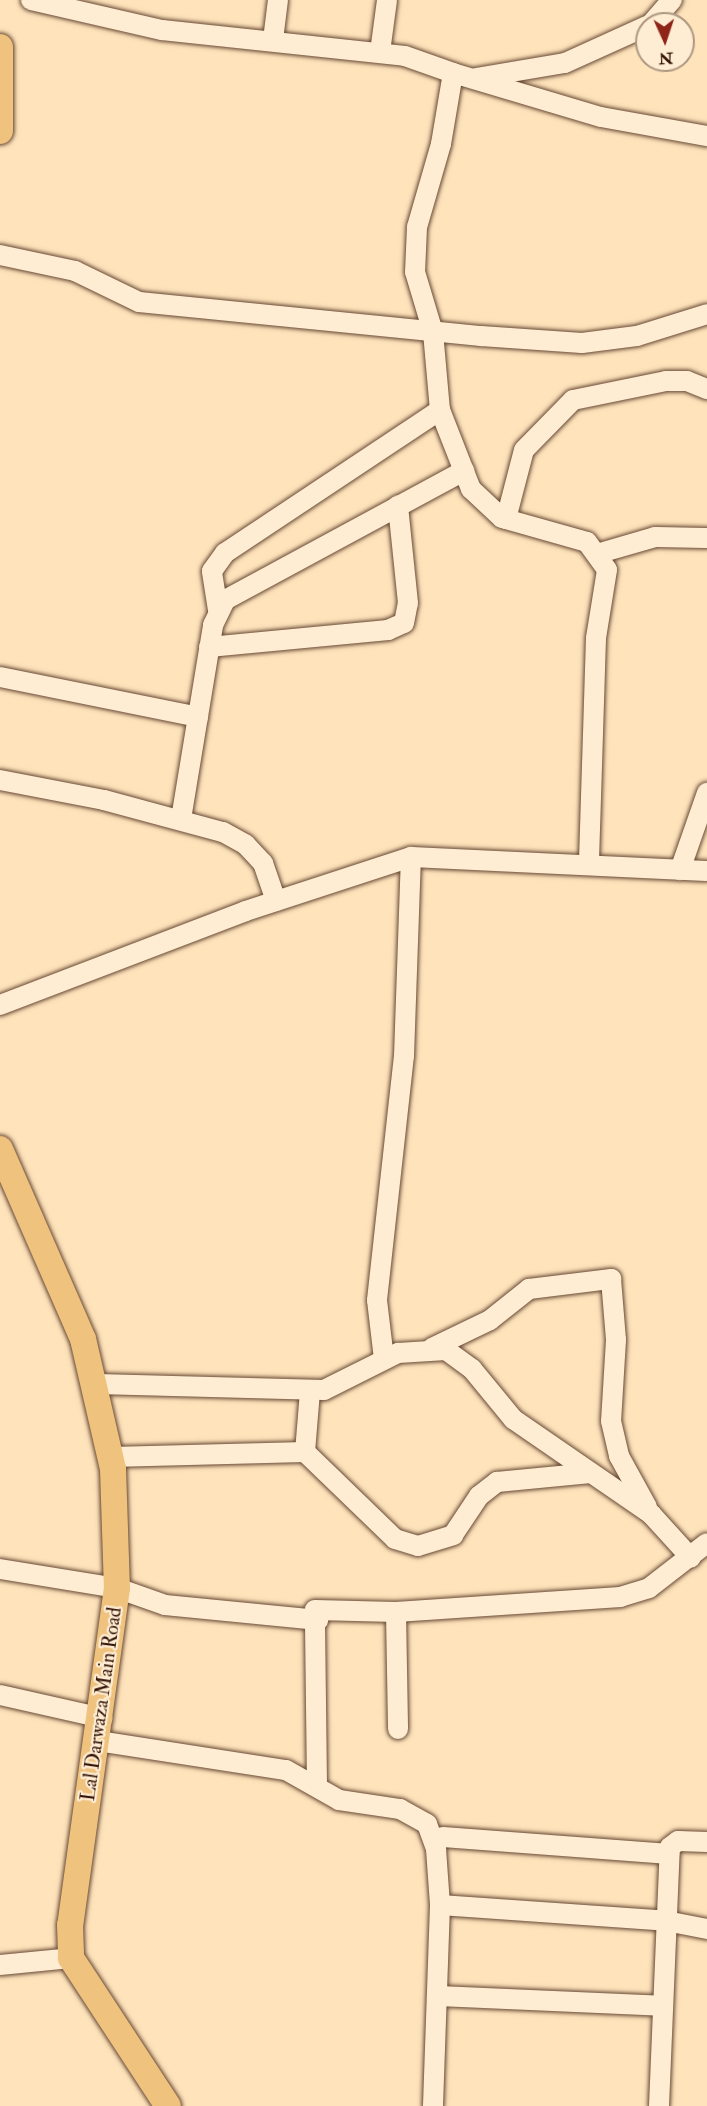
<!DOCTYPE html>
<style>
body{margin:0}
#map{position:relative;width:707px;height:2106px;overflow:hidden;background:#fee3bb;font-family:"IM FELL Double Pica",serif}
div>[style]{position:absolute}
[style*='--x']{left:calc(var(--x)*1px);top:calc(var(--y)*1px);width:calc(var(--w)*1px);rotate:calc(var(--a)*1deg)}
.roads{filter:drop-shadow(0 0 2px #674834) drop-shadow(0 0 2px #674834)}
.minor>*{height:20px;margin:-10px;padding:0 10px;transform-origin:10px;border-radius:10px;background:#feedd3}
.major>*{height:26px;margin:-13px;padding:0 13px;transform-origin:13px;border-radius:13px;background:#efc27e}
span{translate:-50% -50%;white-space:nowrap;text-align:center;line-height:1.15;-webkit-text-stroke:4.5px #feedd3;paint-order:stroke}
.street-label{font-size:20px;color:#351507}
.north{position:absolute;left:635px;top:12px;width:60px;height:60px;box-sizing:border-box;background:#feedd3;border:2px solid #ae9781;border-radius:50%;rotate:177deg;font-size:16px;font-weight:700;line-height:24px;text-align:center;color:#351507}
.north::after{content:'';display:block;margin:auto;width:21px;height:27px;background:#8f2418;clip-path:polygon(50% 0,100% 100%,50% 72%,0 100%)}
</style>
<div id="map">
<div class="roads">
<div class="minor">
<i style="--x:31;--y:0;--w:134;--a:12.9"></i>
<i style="--x:162;--y:30;--w:244;--a:6.1"></i>
<i style="--x:405;--y:56;--w:51;--a:19.5"></i>
<i style="--x:453;--y:73;--w:72;--a:99.6"></i>
<i style="--x:441;--y:144;--w:86;--a:106.1"></i>
<i style="--x:417;--y:227;--w:45;--a:92.5"></i>
<i style="--x:415;--y:272;--w:63;--a:73.3"></i>
<i style="--x:433;--y:332;--w:78;--a:84.9"></i>
<i style="--x:440;--y:410;--w:85;--a:68.6"></i>
<i style="--x:471;--y:489;--w:42;--a:43.1"></i>
<i style="--x:502;--y:518;--w:88;--a:15.8"></i>
<i style="--x:587;--y:542;--w:34;--a:54"></i>
<i style="--x:607;--y:570;--w:69;--a:99.2"></i>
<i style="--x:596;--y:638;--w:227;--a:91.8"></i>
<i style="--x:651;--y:24;--w:32;--a:-49"></i>
<i style="--x:273;--y:40;--w:40;--a:-82.9"></i>
<i style="--x:380;--y:52;--w:52;--a:-82.3"></i>
<i style="--x:453;--y:73;--w:154;--a:16.6"></i>
<i style="--x:601;--y:117;--w:108;--a:10.2"></i>
<i style="--x:476;--y:78;--w:90;--a:-9.6"></i>
<i style="--x:565;--y:63;--w:90;--a:-24.3"></i>
<i style="--x:0;--y:255;--w:77;--a:12"></i>
<i style="--x:75;--y:271;--w:71;--a:25.8"></i>
<i style="--x:139;--y:302;--w:344;--a:5.7"></i>
<i style="--x:481;--y:336;--w:101;--a:4"></i>
<i style="--x:582;--y:343;--w:55;--a:-7.3"></i>
<i style="--x:637;--y:336;--w:73;--a:-17.4"></i>
<i style="--x:506;--y:519;--w:71;--a:-75.4"></i>
<i style="--x:524;--y:450;--w:70;--a:-45.6"></i>
<i style="--x:573;--y:400;--w:95;--a:-11.5"></i>
<i style="--x:666;--y:381;--w:21;--a:0"></i>
<i style="--x:687;--y:381;--w:22;--a:22"></i>
<i style="--x:600;--y:553;--w:57;--a:-16.2"></i>
<i style="--x:655;--y:537;--w:52;--a:1.1"></i>
<i style="--x:218;--y:610;--w:39;--a:-99"></i>
<i style="--x:212;--y:571;--w:22;--a:-54"></i>
<i style="--x:225;--y:553;--w:258;--a:-33.6"></i>
<i style="--x:209;--y:647;--w:180;--a:-5.4"></i>
<i style="--x:388;--y:630;--w:17;--a:-24"></i>
<i style="--x:404;--y:623;--w:20;--a:-79"></i>
<i style="--x:408;--y:603;--w:98;--a:-95.9"></i>
<i style="--x:0;--y:677;--w:202;--a:11.4"></i>
<i style="--x:0;--y:780;--w:106;--a:10.9"></i>
<i style="--x:104;--y:800;--w:123;--a:15.1"></i>
<i style="--x:223;--y:832;--w:26;--a:29"></i>
<i style="--x:246;--y:845;--w:25;--a:47"></i>
<i style="--x:263;--y:863;--w:40;--a:71.1"></i>
<i style="--x:181;--y:819;--w:197;--a:-80.6"></i>
<i style="--x:213;--y:625;--w:28;--a:-64"></i>
<i style="--x:225;--y:600;--w:272;--a:-28.4"></i>
<i style="--x:680;--y:870;--w:82;--a:-70.7"></i>
<i style="--x:0;--y:1005;--w:263;--a:-20.9"></i>
<i style="--x:246;--y:911;--w:174;--a:-18.1"></i>
<i style="--x:411;--y:857;--w:296;--a:2.7"></i>
<i style="--x:432;--y:1348;--w:64;--a:-25.8"></i>
<i style="--x:490;--y:1320;--w:50;--a:-38.5"></i>
<i style="--x:529;--y:1289;--w:83;--a:-7"></i>
<i style="--x:611;--y:1279;--w:61;--a:85.3"></i>
<i style="--x:616;--y:1340;--w:81;--a:93.5"></i>
<i style="--x:611;--y:1421;--w:36;--a:77"></i>
<i style="--x:619;--y:1456;--w:58;--a:61.2"></i>
<i style="--x:384;--y:1359;--w:59;--a:-96.8"></i>
<i style="--x:377;--y:1300;--w:245;--a:-83.7"></i>
<i style="--x:404;--y:1056;--w:199;--a:-88"></i>
<i style="--x:97;--y:1384;--w:227;--a:1.5"></i>
<i style="--x:324;--y:1390;--w:83;--a:-26.6"></i>
<i style="--x:398;--y:1353;--w:48;--a:-3.6"></i>
<i style="--x:446;--y:1350;--w:32;--a:36"></i>
<i style="--x:472;--y:1369;--w:65;--a:50.6"></i>
<i style="--x:513;--y:1419;--w:168;--a:34.5"></i>
<i style="--x:651;--y:1514;--w:59;--a:47.7"></i>
<i style="--x:305;--y:1452;--w:61;--a:-85.3"></i>
<i style="--x:111;--y:1457;--w:194;--a:-1.5"></i>
<i style="--x:305;--y:1452;--w:125;--a:44"></i>
<i style="--x:395;--y:1539;--w:24;--a:17"></i>
<i style="--x:418;--y:1546;--w:37;--a:-17"></i>
<i style="--x:453;--y:1535;--w:47;--a:-56.3"></i>
<i style="--x:479;--y:1496;--w:23;--a:-38"></i>
<i style="--x:497;--y:1482;--w:94;--a:-5.5"></i>
<i style="--x:0;--y:1569;--w:119;--a:9.2"></i>
<i style="--x:117;--y:1588;--w:51;--a:19.5"></i>
<i style="--x:165;--y:1605;--w:154;--a:5.6"></i>
<i style="--x:396;--y:1612;--w:117;--a:89"></i>
<i style="--x:0;--y:1695;--w:105;--a:12.7"></i>
<i style="--x:98;--y:1741;--w:190;--a:8.8"></i>
<i style="--x:286;--y:1770;--w:61;--a:29.5"></i>
<i style="--x:339;--y:1800;--w:62;--a:8.4"></i>
<i style="--x:400;--y:1809;--w:31;--a:29"></i>
<i style="--x:427;--y:1824;--w:27;--a:70"></i>
<i style="--x:436;--y:1849;--w:56;--a:85.9"></i>
<i style="--x:440;--y:1905;--w:201;--a:92"></i>
<i style="--x:317;--y:1786;--w:176;--a:-90.7"></i>
<i style="--x:315;--y:1610;--w:81;--a:1.4"></i>
<i style="--x:396;--y:1612;--w:225;--a:-3.8"></i>
<i style="--x:620;--y:1597;--w:30;--a:-17"></i>
<i style="--x:649;--y:1588;--w:73;--a:-37.8"></i>
<i style="--x:443;--y:1837;--w:227;--a:4.3"></i>
<i style="--x:440;--y:1905;--w:227;--a:4"></i>
<i style="--x:666;--y:1921;--w:42;--a:11"></i>
<i style="--x:0;--y:1965;--w:71;--a:-5.6"></i>
<i style="--x:437;--y:1996;--w:226;--a:2.5"></i>
<i style="--x:659;--y:2106;--w:259;--a:-87.6"></i>
<i style="--x:670;--y:1847;--w:10;--a:-37"></i>
<i style="--x:678;--y:1841;--w:29;--a:2"></i>
</div>
<div class="major">
<i style="--x:0;--y:47;--w:84;--a:90"></i>
<i style="--x:0;--y:1149;--w:207;--a:66.4"></i>
<i style="--x:83;--y:1339;--w:133;--a:77"></i>
<i style="--x:113;--y:1469;--w:119;--a:88.1"></i>
<i style="--x:117;--y:1588;--w:340;--a:97.9"></i>
<i style="--x:70;--y:1925;--w:33;--a:88"></i>
<i style="--x:71;--y:1958;--w:177;--a:56.8"></i>
</div>
</div>
<div class="street-label">
<span style="left:101px;top:1704px;rotate:-82deg">Lal Darwaza Main Road</span>
</div>
<div class="north">N</div>
</div>
